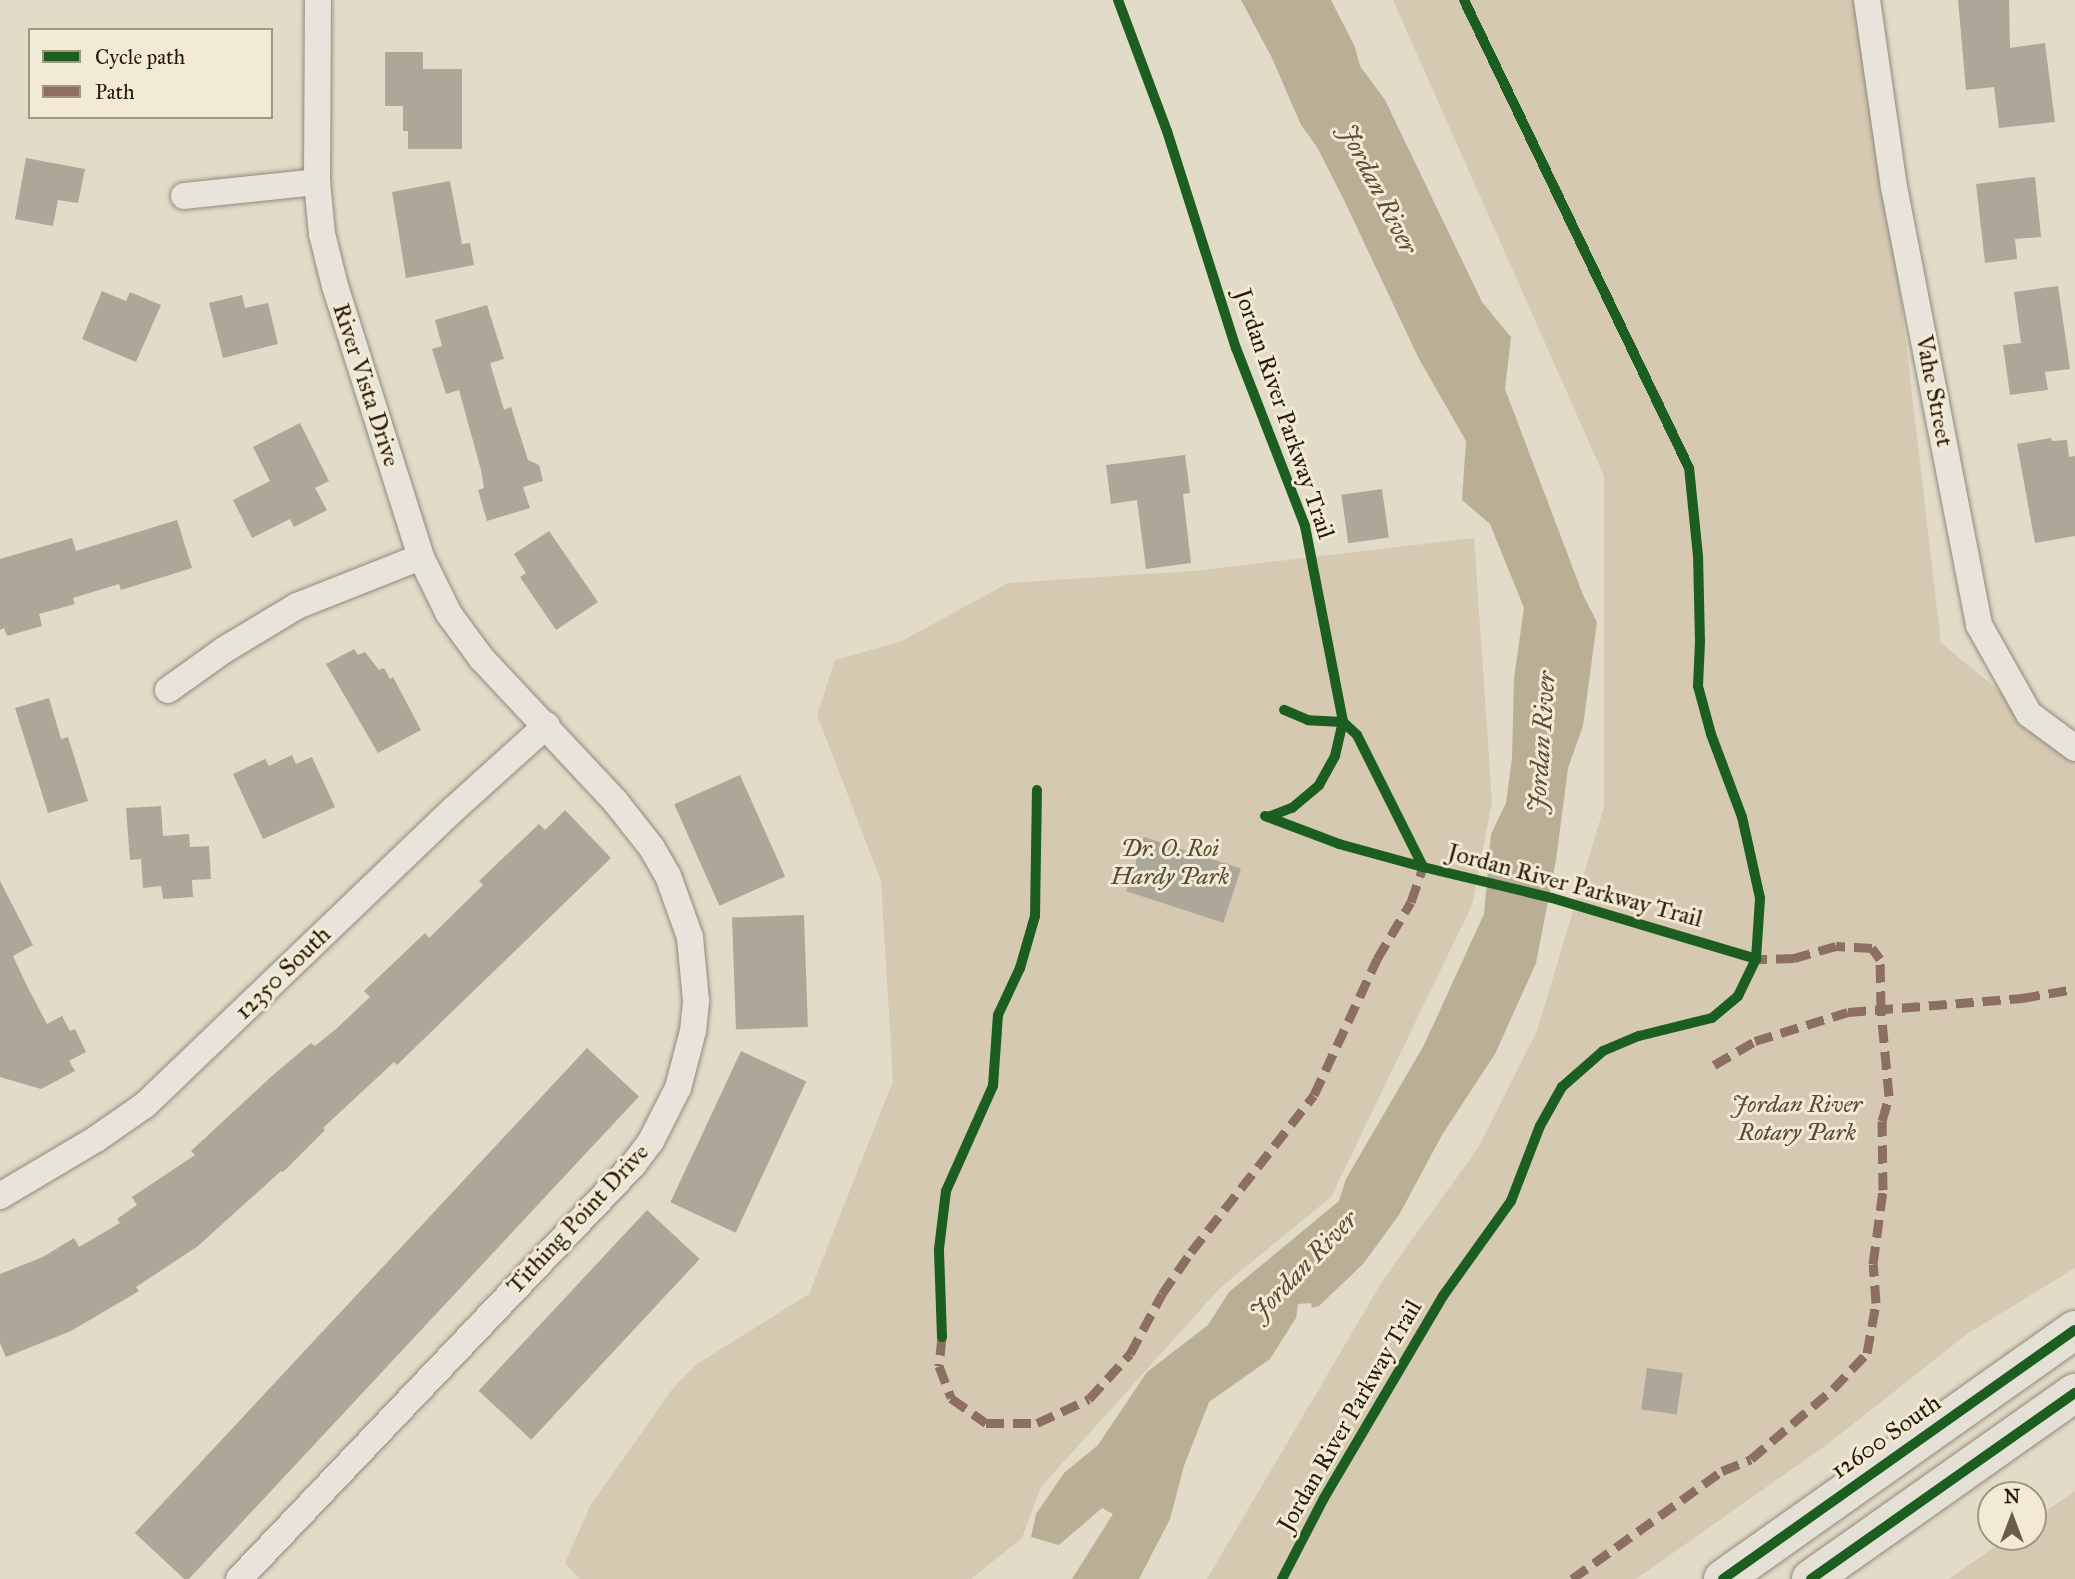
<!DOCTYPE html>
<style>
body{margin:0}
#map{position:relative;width:2075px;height:1579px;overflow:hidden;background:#e2dbc8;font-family:"IM FELL Great Primer",serif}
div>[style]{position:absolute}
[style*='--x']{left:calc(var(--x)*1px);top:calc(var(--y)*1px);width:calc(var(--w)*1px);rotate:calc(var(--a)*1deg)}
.green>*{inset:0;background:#d5cab1}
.water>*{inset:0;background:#baaf95}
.building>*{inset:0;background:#ada799;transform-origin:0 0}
.roads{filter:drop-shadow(0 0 2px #908a7d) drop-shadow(0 0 2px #908a7d)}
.minor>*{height:26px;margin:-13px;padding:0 13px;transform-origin:13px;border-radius:13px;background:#e8e4dc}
.primary>*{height:38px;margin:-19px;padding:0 19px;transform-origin:19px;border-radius:19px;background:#e4e0d6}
.quiet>*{height:9px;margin-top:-4.5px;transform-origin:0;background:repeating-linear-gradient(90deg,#8d6e63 0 18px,transparent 0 27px)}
.cycleway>*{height:10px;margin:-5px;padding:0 5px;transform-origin:5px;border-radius:5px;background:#1b5e20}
span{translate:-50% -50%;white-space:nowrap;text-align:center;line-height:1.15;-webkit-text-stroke:6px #f3ead5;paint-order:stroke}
.street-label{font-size:24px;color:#281905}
.park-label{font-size:24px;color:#594a33;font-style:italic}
.water-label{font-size:26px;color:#5c4d36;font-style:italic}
.legend{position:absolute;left:28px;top:28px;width:245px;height:91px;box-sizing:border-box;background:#f3ead5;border:2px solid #a29682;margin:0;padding:9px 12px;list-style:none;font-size:21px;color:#281905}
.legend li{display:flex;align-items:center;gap:14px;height:35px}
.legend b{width:35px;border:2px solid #a29682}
.north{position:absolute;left:1977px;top:1481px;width:70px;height:70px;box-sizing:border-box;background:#f3ead5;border:2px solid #a29682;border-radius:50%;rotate:0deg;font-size:19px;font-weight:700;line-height:28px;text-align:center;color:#281905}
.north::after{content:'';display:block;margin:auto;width:24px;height:32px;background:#695d49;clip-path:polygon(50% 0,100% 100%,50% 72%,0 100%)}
</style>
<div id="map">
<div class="green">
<i style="clip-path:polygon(1393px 0,1866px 0,1941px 643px,2075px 753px,2075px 1268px,1967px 1334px,1829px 1443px,1636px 1579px,1207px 1579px,1383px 1280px,1478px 1148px,1537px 1031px,1604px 807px,1604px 476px)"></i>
<i style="clip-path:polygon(1474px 538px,1492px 802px,1472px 905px,1331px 1197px,1220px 1288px,1041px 1487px,1022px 1538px,971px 1579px,580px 1579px,565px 1563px,590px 1506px,673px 1388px,697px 1364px,809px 1294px,893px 1081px,881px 881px,817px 715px,835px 660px,902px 641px,1008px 583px,1193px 571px)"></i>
<i style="clip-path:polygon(2075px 1491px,2075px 1579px,1949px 1579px,2009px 1537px,2033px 1537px,2033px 1520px)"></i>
</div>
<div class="water">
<i style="clip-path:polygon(1241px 0,1331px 0,1333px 4px,1355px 47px,1360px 66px,1385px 100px,1482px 302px,1511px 337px,1505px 389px,1583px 595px,1597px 622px,1583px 726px,1568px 768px,1556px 860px,1536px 963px,1495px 1054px,1442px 1135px,1399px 1215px,1363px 1264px,1319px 1306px,1312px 1308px,1311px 1303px,1298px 1304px,1296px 1318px,1270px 1359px,1209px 1402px,1184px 1466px,1170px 1519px,1139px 1579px,1072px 1579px,1113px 1514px,1102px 1508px,1059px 1545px,1031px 1537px,1036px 1514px,1064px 1473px,1098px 1445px,1147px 1372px,1208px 1325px,1229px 1292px,1339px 1201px,1346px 1179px,1424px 1045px,1484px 914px,1491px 834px,1506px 803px,1512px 758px,1514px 678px,1524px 608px,1490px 524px,1462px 500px,1466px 441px,1419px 359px,1344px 200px,1317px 147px,1301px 125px,1272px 58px)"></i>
</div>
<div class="building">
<i style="clip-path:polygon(1958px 0,2009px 0,2010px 48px,2045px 43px,2055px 122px,1999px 128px,1994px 87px,1966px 90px)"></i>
<i style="clip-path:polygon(385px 52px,423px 52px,423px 69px,462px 69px,462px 149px,408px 149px,408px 131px,403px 131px,403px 106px,385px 106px)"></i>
<i style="clip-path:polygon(26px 158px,85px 169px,78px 203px,58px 200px,53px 226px,15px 219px)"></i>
<i style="clip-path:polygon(2035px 177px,2041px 237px,2015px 239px,2017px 259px,1985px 263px,1976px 184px)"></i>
<i style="clip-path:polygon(450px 181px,462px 244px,470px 243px,474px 265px,406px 278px,392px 192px)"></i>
<i style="clip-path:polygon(2058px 286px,2070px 369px,2045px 372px,2048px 390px,2010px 395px,2003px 345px,2021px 343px,2014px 292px)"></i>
<i style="clip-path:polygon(102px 291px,126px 301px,130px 292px,161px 305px,136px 362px,82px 339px)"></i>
<i style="clip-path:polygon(242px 295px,245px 308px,268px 303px,278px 344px,223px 358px,209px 303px)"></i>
<i style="clip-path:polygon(487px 305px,504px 359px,490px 363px,504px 410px,511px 407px,528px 460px,539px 465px,543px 481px,523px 487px,530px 508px,487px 521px,478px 490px,484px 488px,481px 470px,459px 390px,446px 394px,432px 349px,442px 346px,435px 320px)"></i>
<i style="clip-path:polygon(300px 423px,329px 481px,315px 488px,327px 510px,294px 527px,290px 519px,252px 538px,233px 500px,270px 481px,253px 447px)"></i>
<i style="clip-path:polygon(2051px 438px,2052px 441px,2067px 440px,2069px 457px,2075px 456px,2075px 536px,2035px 543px,2017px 444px)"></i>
<i style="clip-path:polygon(1185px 455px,1190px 493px,1183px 494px,1191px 563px,1146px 569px,1137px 500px,1111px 504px,1106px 465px)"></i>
<i style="left:1382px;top:489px;width:49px;height:41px;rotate:82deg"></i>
<i style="clip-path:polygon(177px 520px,192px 568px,121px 590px,119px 584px,73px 598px,75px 604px,39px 614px,42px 626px,7px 636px,4px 628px,0 630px,0 559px,72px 538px,76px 551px)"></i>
<i style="clip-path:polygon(549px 531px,598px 602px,556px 630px,520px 577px,526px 573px,514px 554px)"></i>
<i style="clip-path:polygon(354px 649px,358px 655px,365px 652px,379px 670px,384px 668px,390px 679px,393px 677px,421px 730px,378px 753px,326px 664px)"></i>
<i style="clip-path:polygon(49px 698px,61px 739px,68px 737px,88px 801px,48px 813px,15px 708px)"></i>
<i style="clip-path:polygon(292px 755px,296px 764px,312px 757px,335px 807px,263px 839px,233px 774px,265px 759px,269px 766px)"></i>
<i style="left:740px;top:775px;width:111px;height:72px;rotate:66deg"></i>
<i style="clip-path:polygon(161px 806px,163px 836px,189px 834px,190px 847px,209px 846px,211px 879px,192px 880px,193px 897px,163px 899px,161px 886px,143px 888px,141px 859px,130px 860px,126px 808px)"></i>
<i style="clip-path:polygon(565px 810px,611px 858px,397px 1065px,394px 1062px,323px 1128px,325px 1130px,283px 1172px,281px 1171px,198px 1246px,136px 1287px,139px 1291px,71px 1331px,6px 1357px,0 1343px,0 1274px,43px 1257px,74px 1238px,79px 1247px,120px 1223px,117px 1219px,137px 1205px,132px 1197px,195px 1155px,191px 1151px,272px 1076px,311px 1043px,315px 1046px,336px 1029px,370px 997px,364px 991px,425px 933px,429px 938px,483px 885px,479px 881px,502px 859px,539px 824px,545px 830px)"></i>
<i style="left:1144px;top:837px;width:102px;height:57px;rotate:18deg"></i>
<i style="clip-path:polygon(0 881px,33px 945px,13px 956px,26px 984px,47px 1024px,62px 1016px,70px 1031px,75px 1029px,86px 1052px,69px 1061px,75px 1071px,41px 1089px,0 1077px)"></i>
<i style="left:804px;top:915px;width:112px;height:72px;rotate:88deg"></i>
<i style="left:587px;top:1048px;width:71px;height:663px;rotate:43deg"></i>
<i style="left:741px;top:1051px;width:72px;height:167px;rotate:25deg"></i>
<i style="left:647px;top:1210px;width:72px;height:247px;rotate:43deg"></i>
<i style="left:1647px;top:1368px;width:36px;height:42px;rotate:8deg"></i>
</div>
<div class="roads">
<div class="minor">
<i style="--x:1867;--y:0;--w:189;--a:81.8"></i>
<i style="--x:1894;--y:187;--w:446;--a:79"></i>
<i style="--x:1979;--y:625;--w:102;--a:60.7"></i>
<i style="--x:2029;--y:714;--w:57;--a:36.5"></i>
<i style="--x:184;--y:196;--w:134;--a:-6"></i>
<i style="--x:168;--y:690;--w:69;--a:-35.5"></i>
<i style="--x:224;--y:650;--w:85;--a:-31.1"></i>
<i style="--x:297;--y:606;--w:133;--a:-21.6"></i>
<i style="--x:0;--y:1196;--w:112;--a:-30.7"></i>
<i style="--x:96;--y:1139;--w:60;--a:-34.8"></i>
<i style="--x:145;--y:1105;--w:428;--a:-43.8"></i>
<i style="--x:454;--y:809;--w:125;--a:-42.1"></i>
<i style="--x:239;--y:1579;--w:572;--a:-46.42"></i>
<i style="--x:633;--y:1165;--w:30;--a:-53"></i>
<i style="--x:651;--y:1141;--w:59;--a:-63"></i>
<i style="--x:678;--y:1088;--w:59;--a:-75.3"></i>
<i style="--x:693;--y:1031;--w:30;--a:-84"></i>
<i style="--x:696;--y:1001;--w:64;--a:-95.4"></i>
<i style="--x:690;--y:937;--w:65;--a:-109.8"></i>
<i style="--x:668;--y:876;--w:32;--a:-120"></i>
<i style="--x:652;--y:848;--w:60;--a:-128.2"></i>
<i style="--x:615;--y:801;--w:195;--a:-133.1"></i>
<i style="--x:482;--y:659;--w:56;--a:-126.3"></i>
<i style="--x:449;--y:614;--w:64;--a:-116.2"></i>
<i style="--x:421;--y:557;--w:284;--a:-107.6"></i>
<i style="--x:335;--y:286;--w:54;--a:-104"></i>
<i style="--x:322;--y:234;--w:52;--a:-95.5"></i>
<i style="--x:317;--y:182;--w:182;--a:-89.7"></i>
</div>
<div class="primary">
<i style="--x:1723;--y:1579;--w:431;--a:-35.3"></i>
<i style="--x:1811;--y:1579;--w:323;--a:-35.2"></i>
</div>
</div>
<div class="quiet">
<i style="--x:1714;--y:1065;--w:48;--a:-30.3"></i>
<i style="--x:1755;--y:1041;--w:97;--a:-17.3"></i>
<i style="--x:1848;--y:1012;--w:175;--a:-4.6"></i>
<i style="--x:2022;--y:998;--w:54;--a:-9.6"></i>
<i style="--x:942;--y:1337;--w:29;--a:96"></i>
<i style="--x:939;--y:1366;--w:34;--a:69"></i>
<i style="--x:951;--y:1398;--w:43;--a:35.5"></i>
<i style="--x:986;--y:1423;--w:51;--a:0"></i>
<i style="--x:1037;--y:1423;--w:57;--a:-24.8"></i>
<i style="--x:1089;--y:1399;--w:61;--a:-47.7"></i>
<i style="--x:1130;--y:1354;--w:68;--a:-61.9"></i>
<i style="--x:1162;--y:1294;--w:51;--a:-55.4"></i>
<i style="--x:1191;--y:1252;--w:199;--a:-51.9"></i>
<i style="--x:1314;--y:1095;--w:150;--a:-65.1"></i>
<i style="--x:1377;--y:959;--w:66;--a:-59.2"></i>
<i style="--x:1411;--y:902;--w:37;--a:-71"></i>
<i style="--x:1572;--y:1579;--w:185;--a:-35.8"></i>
<i style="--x:1722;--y:1471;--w:31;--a:-22"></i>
<i style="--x:1751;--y:1459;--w:108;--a:-40.5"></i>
<i style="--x:1833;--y:1389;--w:50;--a:-46.6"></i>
<i style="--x:1867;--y:1353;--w:51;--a:-79.8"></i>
<i style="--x:1876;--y:1303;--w:39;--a:-94"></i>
<i style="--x:1873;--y:1264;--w:75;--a:-82.3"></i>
<i style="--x:1883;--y:1190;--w:69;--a:-90.8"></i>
<i style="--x:1882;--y:1121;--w:26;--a:-74"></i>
<i style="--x:1889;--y:1096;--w:87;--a:-95.3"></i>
<i style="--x:1881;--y:1009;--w:50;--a:-91.1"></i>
<i style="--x:1880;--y:959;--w:14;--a:-126"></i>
<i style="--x:1872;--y:948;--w:36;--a:-177"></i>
<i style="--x:1836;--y:946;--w:44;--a:164.1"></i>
<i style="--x:1794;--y:958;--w:38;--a:178"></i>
</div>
<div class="cycleway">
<i style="--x:1118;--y:0;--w:140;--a:69.5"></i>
<i style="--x:1167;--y:131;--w:228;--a:72.4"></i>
<i style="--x:1236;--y:348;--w:191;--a:68.8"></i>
<i style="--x:1305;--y:526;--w:200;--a:79"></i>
<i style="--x:1343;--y:722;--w:19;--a:43"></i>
<i style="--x:1357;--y:735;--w:148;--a:63.4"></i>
<i style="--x:1423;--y:867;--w:133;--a:13.5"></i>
<i style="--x:1552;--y:898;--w:213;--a:16.6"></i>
<i style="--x:1265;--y:816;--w:79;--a:20.7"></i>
<i style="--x:1339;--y:844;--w:87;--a:15.3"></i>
<i style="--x:1268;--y:817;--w:26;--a:-21"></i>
<i style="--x:1292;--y:808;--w:35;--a:-40"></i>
<i style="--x:1319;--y:785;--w:33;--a:-61"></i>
<i style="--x:1335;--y:756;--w:35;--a:-77"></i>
<i style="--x:1343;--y:722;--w:35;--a:-177"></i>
<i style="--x:1308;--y:720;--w:26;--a:-157"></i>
<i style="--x:942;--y:1337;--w:88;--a:-92"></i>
<i style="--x:939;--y:1249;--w:58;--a:-83.1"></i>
<i style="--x:946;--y:1191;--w:115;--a:-65.9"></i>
<i style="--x:993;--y:1086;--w:71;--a:-86"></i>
<i style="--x:998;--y:1015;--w:52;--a:-64.9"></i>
<i style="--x:1020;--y:968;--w:54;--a:-73.9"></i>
<i style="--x:1035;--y:916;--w:126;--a:-89.1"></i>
<i style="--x:1282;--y:1579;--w:91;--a:-62.6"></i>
<i style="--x:1324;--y:1498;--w:234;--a:-59.5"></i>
<i style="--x:1443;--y:1296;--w:117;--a:-54.4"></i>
<i style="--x:1511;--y:1201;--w:80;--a:-68.9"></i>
<i style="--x:1540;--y:1126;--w:45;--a:-60.6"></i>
<i style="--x:1562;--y:1087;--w:55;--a:-41.3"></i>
<i style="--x:1603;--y:1051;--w:39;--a:-23"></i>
<i style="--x:1639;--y:1036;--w:75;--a:-13.9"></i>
<i style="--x:1712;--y:1018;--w:34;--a:-40"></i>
<i style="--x:1738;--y:996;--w:41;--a:-64.1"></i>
<i style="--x:1756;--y:959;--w:61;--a:-86.2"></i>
<i style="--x:1760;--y:898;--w:83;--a:-102.5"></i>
<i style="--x:1742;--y:817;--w:89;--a:-110.5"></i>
<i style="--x:1711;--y:734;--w:50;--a:-105.2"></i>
<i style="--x:1698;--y:686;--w:44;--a:-87.4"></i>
<i style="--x:1700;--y:642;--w:86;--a:-91.3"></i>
<i style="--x:1698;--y:556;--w:88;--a:-95.8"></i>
<i style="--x:1689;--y:468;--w:519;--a:-115.68"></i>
<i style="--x:1723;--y:1579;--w:431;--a:-35.3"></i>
<i style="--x:1811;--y:1579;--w:323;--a:-35.2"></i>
</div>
<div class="street-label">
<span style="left:366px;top:385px;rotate:72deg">River Vista Drive</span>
<span style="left:1934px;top:391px;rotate:79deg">Vahe Street</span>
<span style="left:1284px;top:414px;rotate:71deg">Jordan River Parkway Trail</span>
<span style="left:1575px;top:886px;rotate:15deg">Jordan River Parkway Trail</span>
<span style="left:283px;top:973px;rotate:-44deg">12350 South</span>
<span style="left:578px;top:1219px;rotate:-47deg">Tithing Point Drive</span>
<span style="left:1350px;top:1416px;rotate:-60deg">Jordan River Parkway Trail</span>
<span style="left:1886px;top:1437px;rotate:-35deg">12600 South</span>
</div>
<div class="park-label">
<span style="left:1170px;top:863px">Dr. O. Roi<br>Hardy Park</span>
<span style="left:1797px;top:1119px">Jordan River<br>Rotary Park</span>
</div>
<div class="water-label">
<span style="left:1378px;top:189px;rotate:63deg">Jordan River</span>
<span style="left:1542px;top:742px;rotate:-86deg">Jordan River</span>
<span style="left:1304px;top:1266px;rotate:-46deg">Jordan River</span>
</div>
<ul class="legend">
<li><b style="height:9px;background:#1b5e20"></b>Cycle path</li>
<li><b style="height:9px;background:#8d6e63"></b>Path</li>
</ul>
<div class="north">N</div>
</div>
